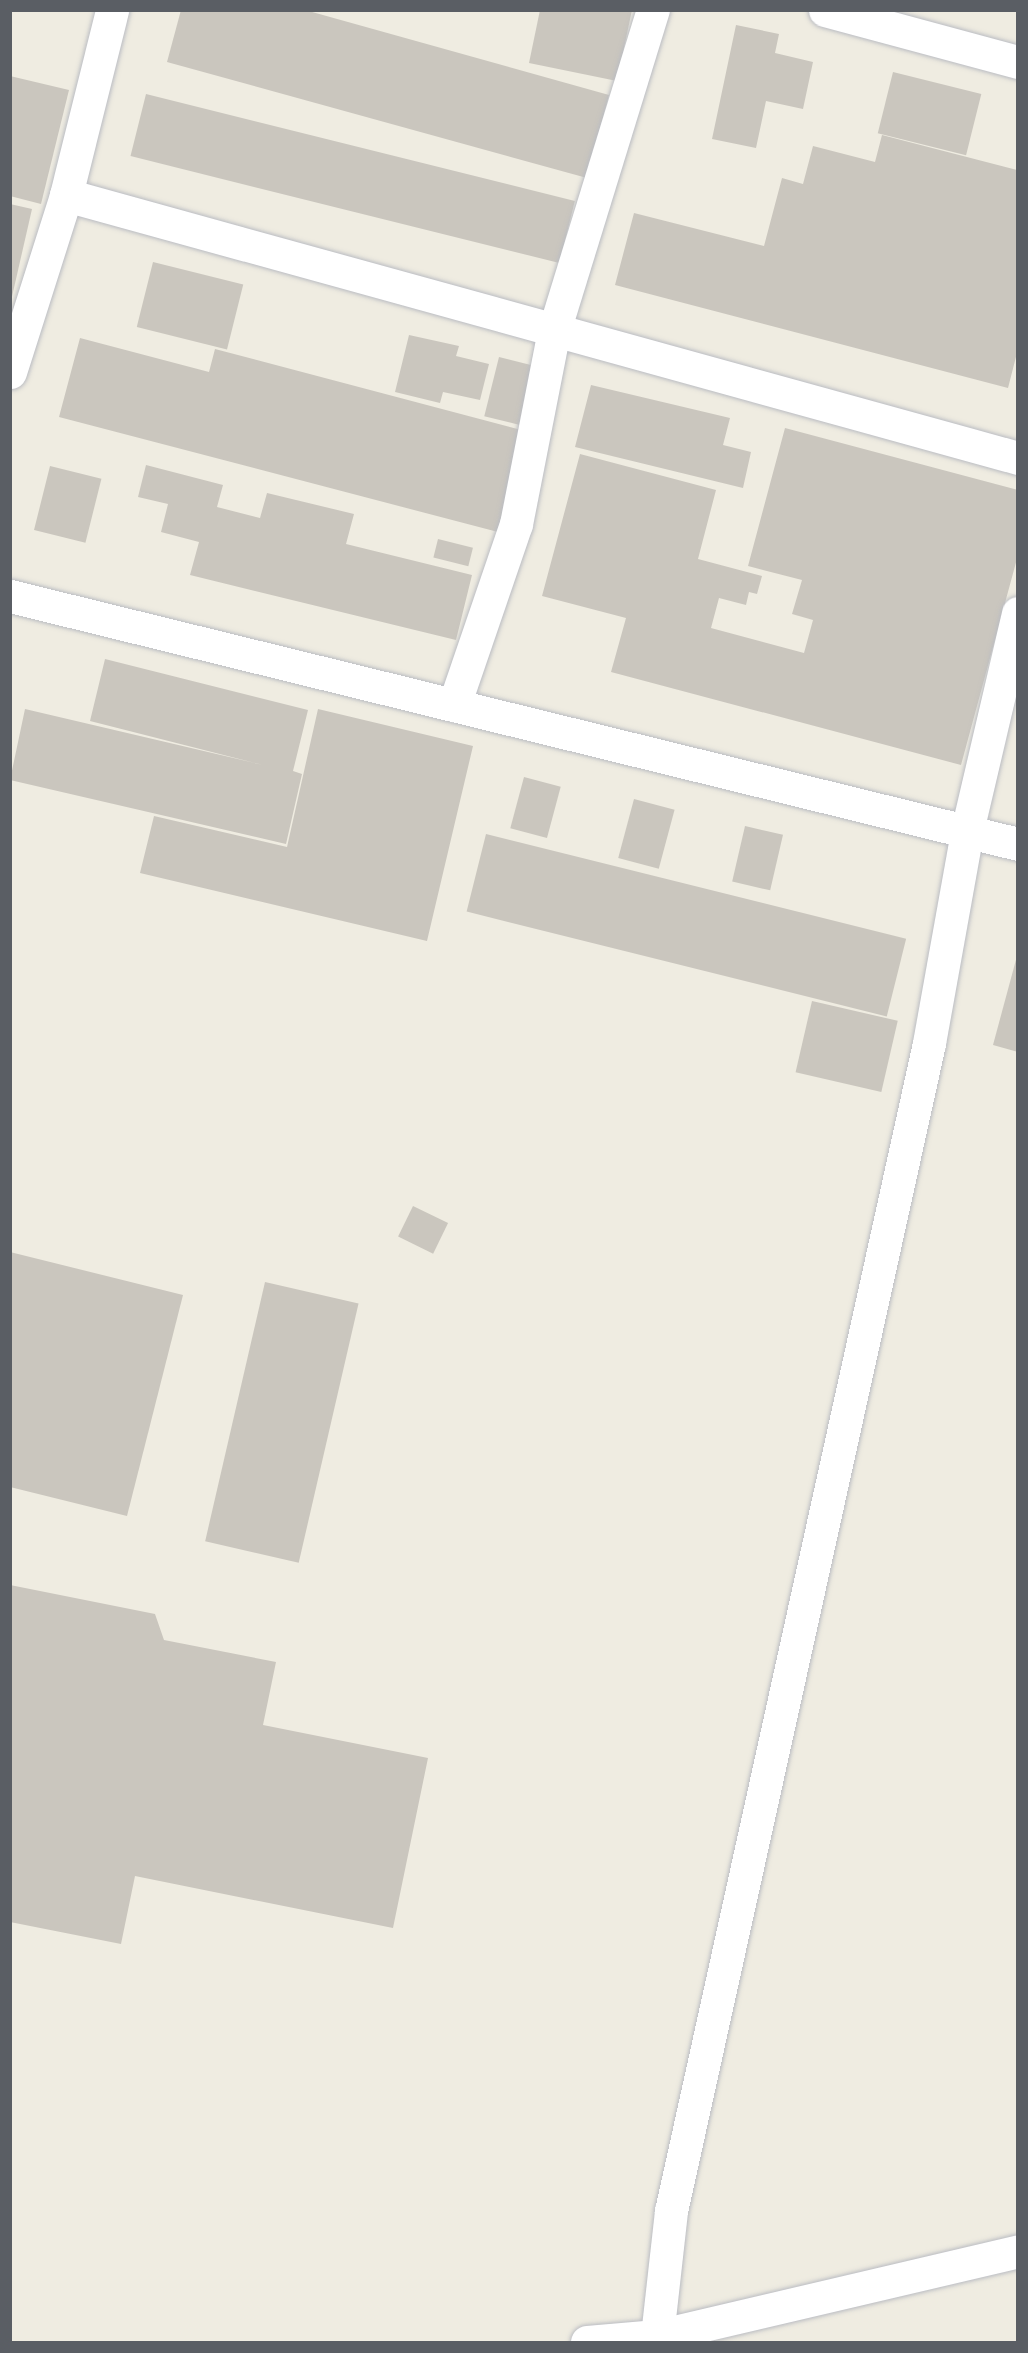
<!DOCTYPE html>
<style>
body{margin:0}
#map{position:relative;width:1028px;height:2353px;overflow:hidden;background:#efece1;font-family:"PT Sans Narrow",sans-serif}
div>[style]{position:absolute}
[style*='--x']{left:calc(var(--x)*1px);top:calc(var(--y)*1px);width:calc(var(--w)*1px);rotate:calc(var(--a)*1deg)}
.building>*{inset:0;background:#cac6be;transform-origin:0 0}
.roads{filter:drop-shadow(0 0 2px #babcc2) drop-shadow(0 0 2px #babcc2)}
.street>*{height:33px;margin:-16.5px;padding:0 16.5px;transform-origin:16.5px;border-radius:16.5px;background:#fff}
span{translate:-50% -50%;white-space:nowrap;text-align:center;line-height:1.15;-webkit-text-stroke:4.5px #fff;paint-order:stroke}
.frame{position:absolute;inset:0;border:12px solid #5a5e64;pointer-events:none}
</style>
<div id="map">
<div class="building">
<i style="clip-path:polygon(181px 10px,305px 10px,609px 95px,587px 178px,167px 62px)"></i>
<i style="clip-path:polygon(540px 10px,632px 10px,617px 81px,529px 63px)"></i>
<i style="clip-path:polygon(736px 25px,779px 34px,775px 53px,813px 62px,803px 109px,766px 101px,756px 148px,712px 139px)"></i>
<i style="left:893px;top:72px;width:91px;height:63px;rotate:14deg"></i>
<i style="clip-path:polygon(10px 76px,69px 90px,41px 204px,10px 196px)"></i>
<i style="left:146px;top:94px;width:442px;height:64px;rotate:14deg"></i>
<i style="clip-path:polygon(882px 135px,1017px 170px,1018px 349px,1008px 388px,615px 285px,634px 213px,764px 246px,782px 178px,803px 184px,813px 146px,875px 162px)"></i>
<i style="clip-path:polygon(10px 204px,32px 209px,11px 301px,10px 301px)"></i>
<i style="left:153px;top:262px;width:93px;height:67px;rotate:14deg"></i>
<i style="clip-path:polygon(409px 335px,459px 346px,456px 356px,489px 364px,480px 400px,443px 392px,440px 403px,395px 392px)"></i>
<i style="clip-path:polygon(80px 338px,209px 372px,215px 349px,525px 431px,498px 532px,59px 417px)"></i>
<i style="left:499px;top:357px;width:46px;height:61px;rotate:14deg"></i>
<i style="clip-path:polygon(591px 385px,730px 418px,723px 445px,751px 452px,743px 488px,575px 447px)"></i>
<i style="clip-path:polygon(785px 428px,1018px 490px,1018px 555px,961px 765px,611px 672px,626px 618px,542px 596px,580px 454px,716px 490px,698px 559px,762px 576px,757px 594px,749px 592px,746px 605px,719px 598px,711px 628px,804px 653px,813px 620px,792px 614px,802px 580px,748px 566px)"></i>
<i style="clip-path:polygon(146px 465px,223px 485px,217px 507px,260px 518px,267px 493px,354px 514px,346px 544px,472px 575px,456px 640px,190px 575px,199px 542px,161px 532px,168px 504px,138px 497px)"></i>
<i style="left:50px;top:466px;width:53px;height:66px;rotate:14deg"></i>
<i style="left:438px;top:539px;width:36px;height:19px;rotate:14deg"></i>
<i style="clip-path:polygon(105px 659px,308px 710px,293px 771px,302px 774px,286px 844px,10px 780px,25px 709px,263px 765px,90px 721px)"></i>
<i style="clip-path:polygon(318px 709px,473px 746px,427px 941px,140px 873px,154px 816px,287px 847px)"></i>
<i style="left:524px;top:777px;width:38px;height:53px;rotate:15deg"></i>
<i style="left:634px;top:799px;width:42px;height:61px;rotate:15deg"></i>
<i style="left:745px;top:826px;width:39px;height:57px;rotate:13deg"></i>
<i style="left:486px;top:834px;width:433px;height:80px;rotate:14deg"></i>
<i style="clip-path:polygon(1017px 956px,1018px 956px,1018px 1052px,993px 1045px)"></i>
<i style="left:812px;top:1001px;width:88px;height:73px;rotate:13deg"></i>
<i style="left:413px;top:1206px;width:39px;height:34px;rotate:26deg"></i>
<i style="clip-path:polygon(10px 1252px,183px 1295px,127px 1516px,10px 1487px)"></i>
<i style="left:265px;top:1282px;width:96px;height:266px;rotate:13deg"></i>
<i style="clip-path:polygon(10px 1585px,155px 1614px,164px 1640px,276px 1662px,263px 1725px,428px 1758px,393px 1928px,135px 1876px,121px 1944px,10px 1922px)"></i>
</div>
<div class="roads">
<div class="street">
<i style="--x:825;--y:10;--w:200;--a:15.1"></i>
<i style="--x:66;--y:195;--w:988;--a:15.44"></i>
<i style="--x:10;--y:372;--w:186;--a:-72.4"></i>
<i style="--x:66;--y:195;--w:191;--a:-76"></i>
<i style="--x:10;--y:596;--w:1038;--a:13.82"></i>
<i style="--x:454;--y:705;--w:191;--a:-71.1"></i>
<i style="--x:516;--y:524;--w:197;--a:-78.9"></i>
<i style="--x:554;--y:331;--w:336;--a:-72.9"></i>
<i style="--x:587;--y:2342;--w:70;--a:-4.9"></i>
<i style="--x:657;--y:2336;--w:371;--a:-13.2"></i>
<i style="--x:660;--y:2342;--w:7;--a:-117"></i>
<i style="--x:657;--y:2336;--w:126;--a:-83.6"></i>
<i style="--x:671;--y:2211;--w:1196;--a:-77.54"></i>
<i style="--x:929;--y:1043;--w:215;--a:-79.8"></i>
<i style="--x:967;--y:831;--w:224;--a:-76.8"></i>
</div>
</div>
<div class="frame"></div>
</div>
